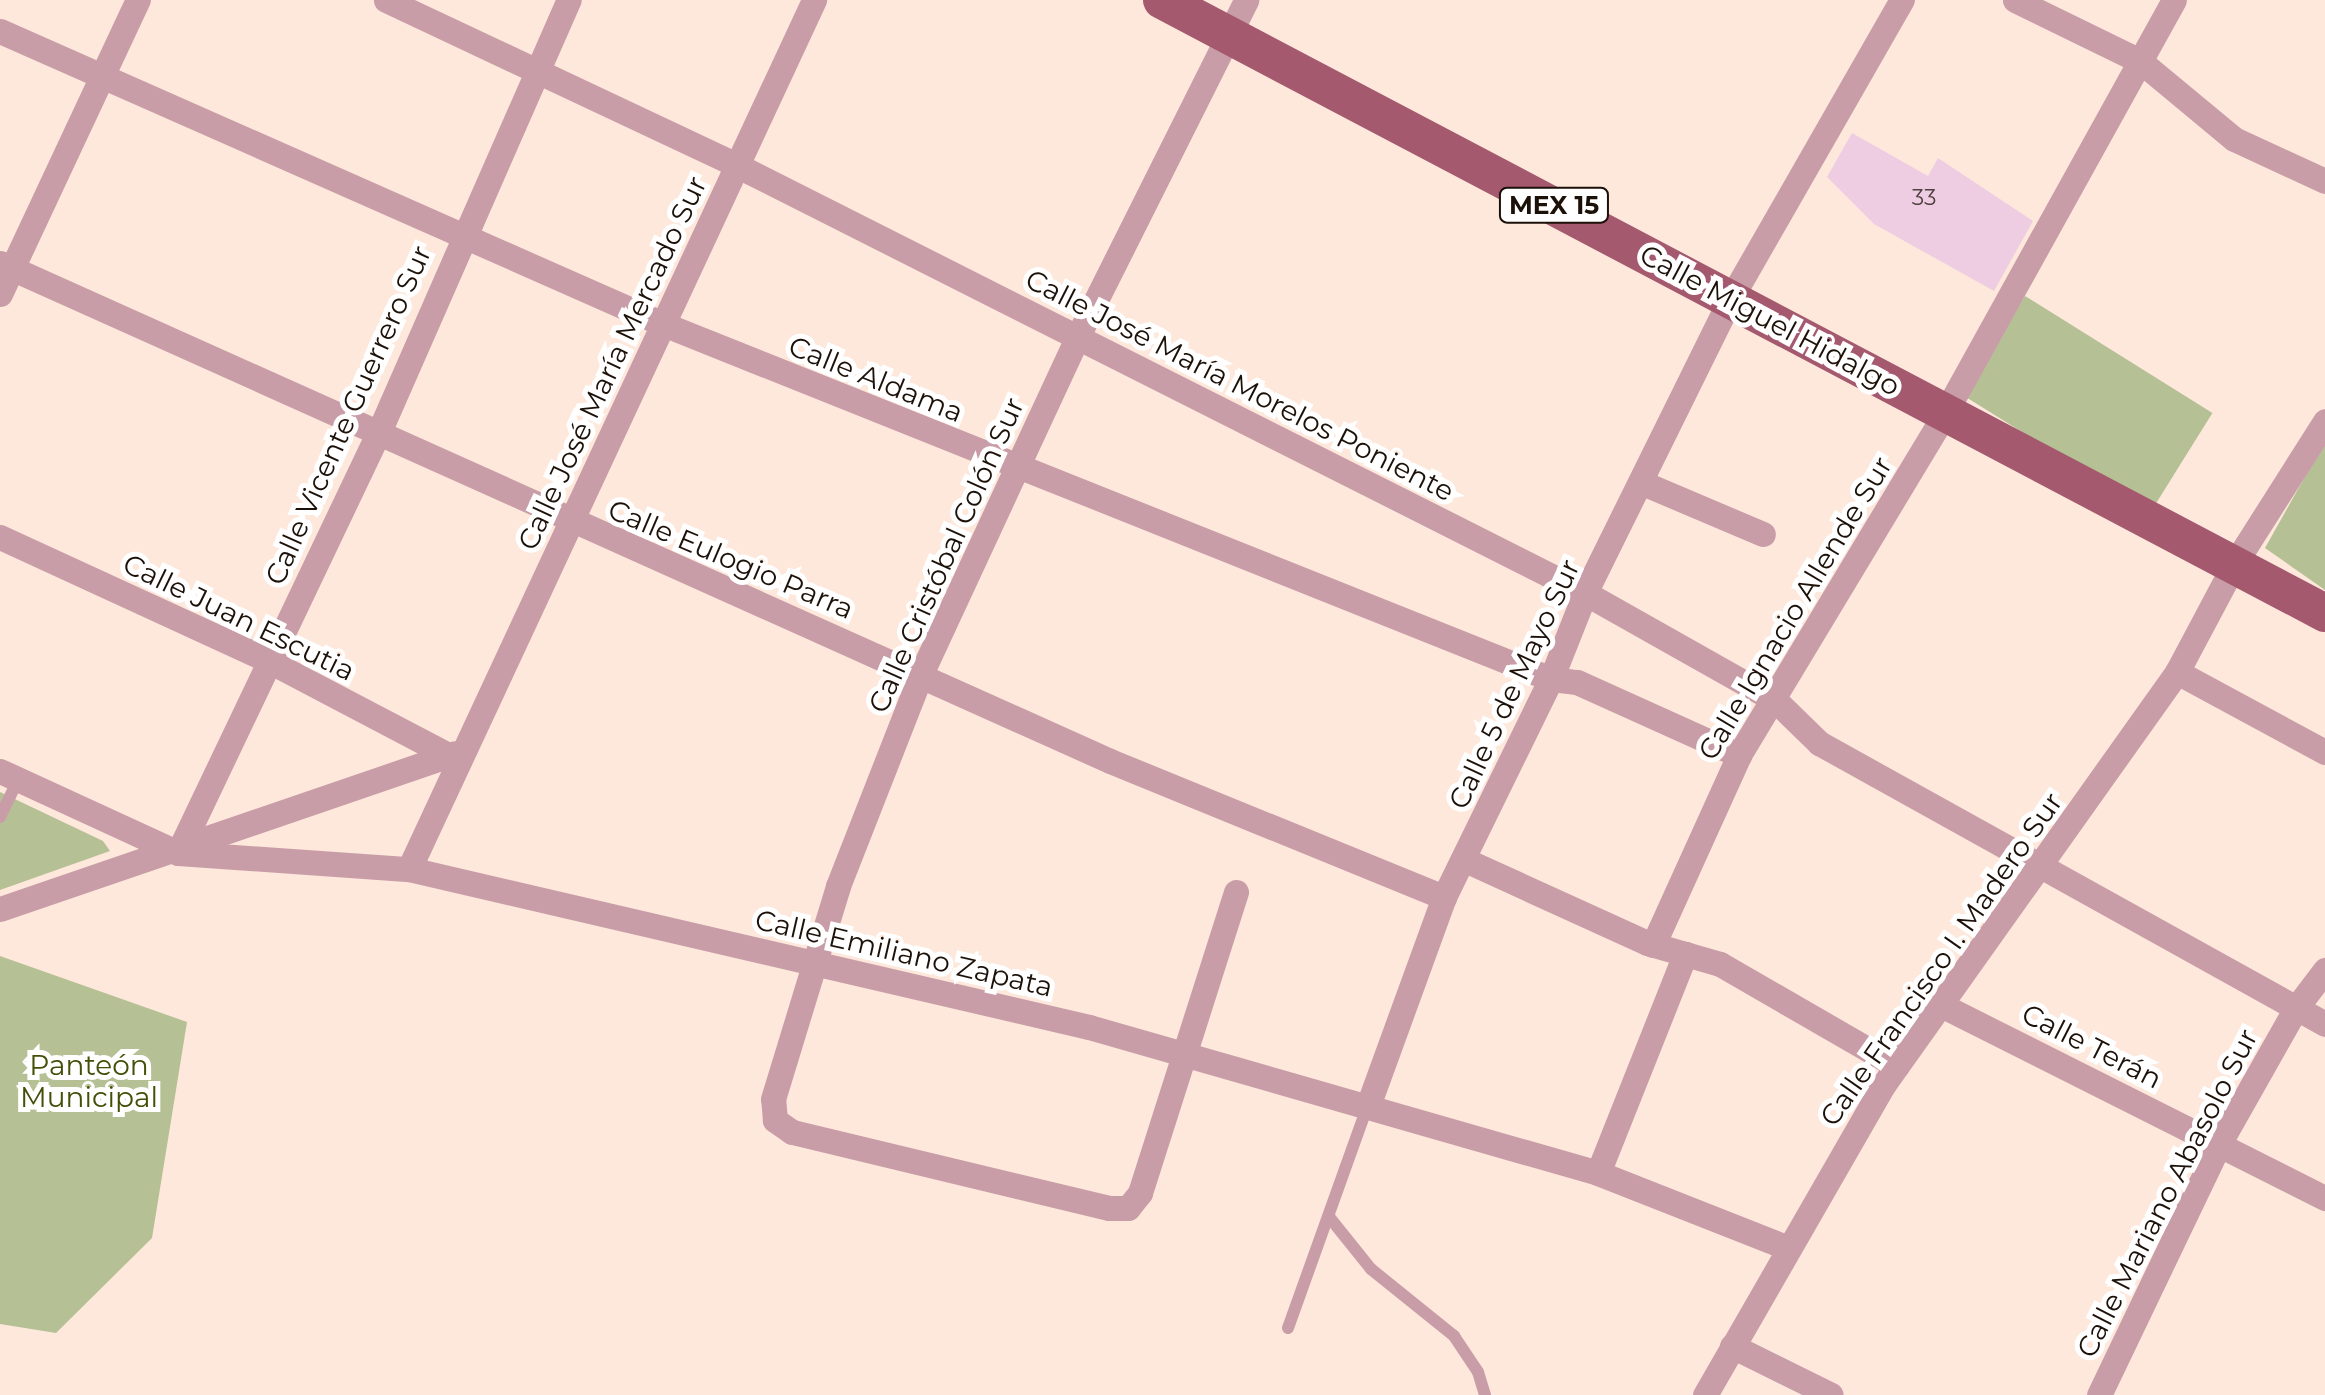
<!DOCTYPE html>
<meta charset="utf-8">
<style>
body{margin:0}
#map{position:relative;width:2325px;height:1395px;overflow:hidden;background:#fde8db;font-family:Montserrat,sans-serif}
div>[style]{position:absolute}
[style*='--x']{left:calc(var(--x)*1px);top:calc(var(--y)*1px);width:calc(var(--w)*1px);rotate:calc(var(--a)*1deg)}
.green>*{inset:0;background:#b6c095;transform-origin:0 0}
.building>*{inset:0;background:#eecde3}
.service>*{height:12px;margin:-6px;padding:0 6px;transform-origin:6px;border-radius:6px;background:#c99da8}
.minor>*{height:25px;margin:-12.5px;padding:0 12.5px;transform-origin:12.5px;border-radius:12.5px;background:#c99da8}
.primary>*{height:38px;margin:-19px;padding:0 19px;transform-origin:19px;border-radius:19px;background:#a4596f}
span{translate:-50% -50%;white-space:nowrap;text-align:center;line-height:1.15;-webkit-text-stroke:10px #fff;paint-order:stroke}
.number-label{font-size:22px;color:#504040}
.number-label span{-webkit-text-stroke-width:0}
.shield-label span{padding:2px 8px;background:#fff;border:2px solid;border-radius:8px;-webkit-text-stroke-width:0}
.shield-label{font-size:25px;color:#1c1109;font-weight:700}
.street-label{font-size:28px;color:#1c1109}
.park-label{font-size:28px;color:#454f08}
</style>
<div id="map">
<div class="green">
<i style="left:2025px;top:296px;width:221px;height:117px;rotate:32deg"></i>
<i style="clip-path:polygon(2325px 441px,2325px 590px,2265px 548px)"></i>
<i style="clip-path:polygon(0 792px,103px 841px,110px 851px,0 890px)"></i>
<i style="clip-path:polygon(0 956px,187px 1022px,152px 1238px,56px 1333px,0 1324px)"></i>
</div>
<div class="building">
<i style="clip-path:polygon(1852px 133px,1928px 176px,1938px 158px,2033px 221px,1994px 291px,1874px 224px,1827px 177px)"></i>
</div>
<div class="service">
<i style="--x:0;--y:817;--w:41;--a:-64.1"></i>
<i style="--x:1330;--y:1218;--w:65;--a:51.2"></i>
<i style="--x:1371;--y:1269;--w:107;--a:38.9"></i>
<i style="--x:1454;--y:1336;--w:43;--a:56.3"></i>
<i style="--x:1478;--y:1372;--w:24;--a:73"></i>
<i style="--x:1288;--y:1328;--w:238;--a:-70.3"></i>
</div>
<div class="minor">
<i style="--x:386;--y:0;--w:387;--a:25.2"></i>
<i style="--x:736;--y:165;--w:951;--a:26.75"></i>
<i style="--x:1585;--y:593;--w:218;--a:29.4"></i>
<i style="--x:1775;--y:700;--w:62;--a:44.3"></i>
<i style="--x:1819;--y:743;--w:579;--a:29.04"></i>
<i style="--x:2015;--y:0;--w:139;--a:26"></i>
<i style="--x:2140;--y:61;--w:122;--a:39.7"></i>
<i style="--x:2234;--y:139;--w:100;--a:24.8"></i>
<i style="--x:0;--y:31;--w:725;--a:23.84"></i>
<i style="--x:663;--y:324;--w:956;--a:21.79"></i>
<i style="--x:1551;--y:679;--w:26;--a:7"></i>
<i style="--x:1577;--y:682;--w:178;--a:24.3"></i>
<i style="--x:0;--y:263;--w:1217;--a:24.16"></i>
<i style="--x:1110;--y:761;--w:361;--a:22.2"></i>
<i style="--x:0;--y:294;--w:325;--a:-64.9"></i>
<i style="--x:1645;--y:484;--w:128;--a:23"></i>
<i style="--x:0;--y:537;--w:296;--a:24.7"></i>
<i style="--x:269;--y:661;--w:202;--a:27.7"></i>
<i style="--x:2177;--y:672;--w:168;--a:28.4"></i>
<i style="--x:0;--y:771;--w:196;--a:24.7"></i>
<i style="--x:178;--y:853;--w:232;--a:4"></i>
<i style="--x:409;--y:869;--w:698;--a:13.08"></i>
<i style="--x:1089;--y:1027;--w:530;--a:16"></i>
<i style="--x:1598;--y:1173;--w:202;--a:21.5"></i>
<i style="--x:178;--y:853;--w:467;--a:-64.5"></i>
<i style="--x:379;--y:432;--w:472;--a:-66.3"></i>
<i style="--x:1465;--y:860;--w:200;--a:24.5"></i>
<i style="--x:1647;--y:943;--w:76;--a:16"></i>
<i style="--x:1720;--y:964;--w:204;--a:30"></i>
<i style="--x:409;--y:869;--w:959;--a:-65.01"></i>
<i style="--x:1236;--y:892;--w:316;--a:107.7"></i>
<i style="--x:1140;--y:1193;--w:19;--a:129"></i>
<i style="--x:1128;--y:1208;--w:19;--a:180"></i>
<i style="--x:1109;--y:1208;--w:326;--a:-166.5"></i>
<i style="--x:792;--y:1132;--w:21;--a:-145"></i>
<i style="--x:775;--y:1120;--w:21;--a:-95"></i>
<i style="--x:773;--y:1099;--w:223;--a:-73"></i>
<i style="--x:838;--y:886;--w:228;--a:-68.6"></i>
<i style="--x:921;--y:674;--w:373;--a:-65.1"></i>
<i style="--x:1078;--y:336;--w:376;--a:-63.4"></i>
<i style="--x:0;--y:909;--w:481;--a:-18.9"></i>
<i style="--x:1653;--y:945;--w:209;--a:-65.6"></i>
<i style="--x:1739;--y:755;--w:399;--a:-58.9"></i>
<i style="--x:1945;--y:413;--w:472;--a:-61"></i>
<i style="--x:1939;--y:1004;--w:432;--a:26.7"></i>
<i style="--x:1369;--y:1103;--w:219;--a:-70"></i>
<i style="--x:1444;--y:897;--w:243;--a:-63.9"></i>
<i style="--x:1551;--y:679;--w:92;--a:-68.4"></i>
<i style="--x:1585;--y:593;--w:329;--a:-63.7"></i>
<i style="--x:1731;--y:298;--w:344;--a:-60.2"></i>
<i style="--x:1598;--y:1173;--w:236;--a:-68.3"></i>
<i style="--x:1732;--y:1346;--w:110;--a:26.3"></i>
<i style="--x:1705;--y:1395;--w:359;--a:-60.1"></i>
<i style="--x:1884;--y:1084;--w:506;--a:-54.58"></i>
<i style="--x:2177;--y:672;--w:123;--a:-62"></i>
<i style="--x:2235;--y:563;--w:168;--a:-57.6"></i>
<i style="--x:2099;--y:1395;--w:278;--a:-64.4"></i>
<i style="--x:2219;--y:1144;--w:156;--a:-60.5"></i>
<i style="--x:2296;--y:1008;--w:48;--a:-52.7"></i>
</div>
<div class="primary">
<i style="--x:1162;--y:0;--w:1315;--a:27.79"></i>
</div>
<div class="number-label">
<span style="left:1924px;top:198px">33</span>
</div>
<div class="shield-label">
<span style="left:1554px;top:205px">MEX 15</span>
</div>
<div class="street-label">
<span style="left:1770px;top:320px;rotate:28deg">Calle Miguel Hidalgo</span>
<span style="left:612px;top:363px;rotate:-65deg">Calle José María Mercado Sur</span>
<span style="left:876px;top:379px;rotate:22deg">Calle Aldama</span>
<span style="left:1240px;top:385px;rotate:27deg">Calle José María Morelos Poniente</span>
<span style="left:348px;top:415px;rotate:-66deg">Calle Vicente Guerrero Sur</span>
<span style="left:946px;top:555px;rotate:-66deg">Calle Cristóbal Colón Sur</span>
<span style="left:731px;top:559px;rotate:23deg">Calle Eulogio Parra</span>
<span style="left:1795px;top:608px;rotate:-59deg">Calle Ignacio Allende Sur</span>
<span style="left:239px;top:617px;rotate:26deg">Calle Juan Escutia</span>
<span style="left:1514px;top:684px;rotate:-65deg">Calle 5 de Mayo Sur</span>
<span style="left:904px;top:953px;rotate:13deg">Calle Emiliano Zapata</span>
<span style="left:1941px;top:959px;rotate:-55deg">Calle Francisco I. Madero Sur</span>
<span style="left:2092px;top:1046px;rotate:27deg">Calle Terán</span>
<span style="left:2167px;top:1193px;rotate:-63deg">Calle Mariano Abasolo Sur</span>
</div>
<div class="park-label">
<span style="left:89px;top:1081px">Panteón<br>Municipal</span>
</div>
</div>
